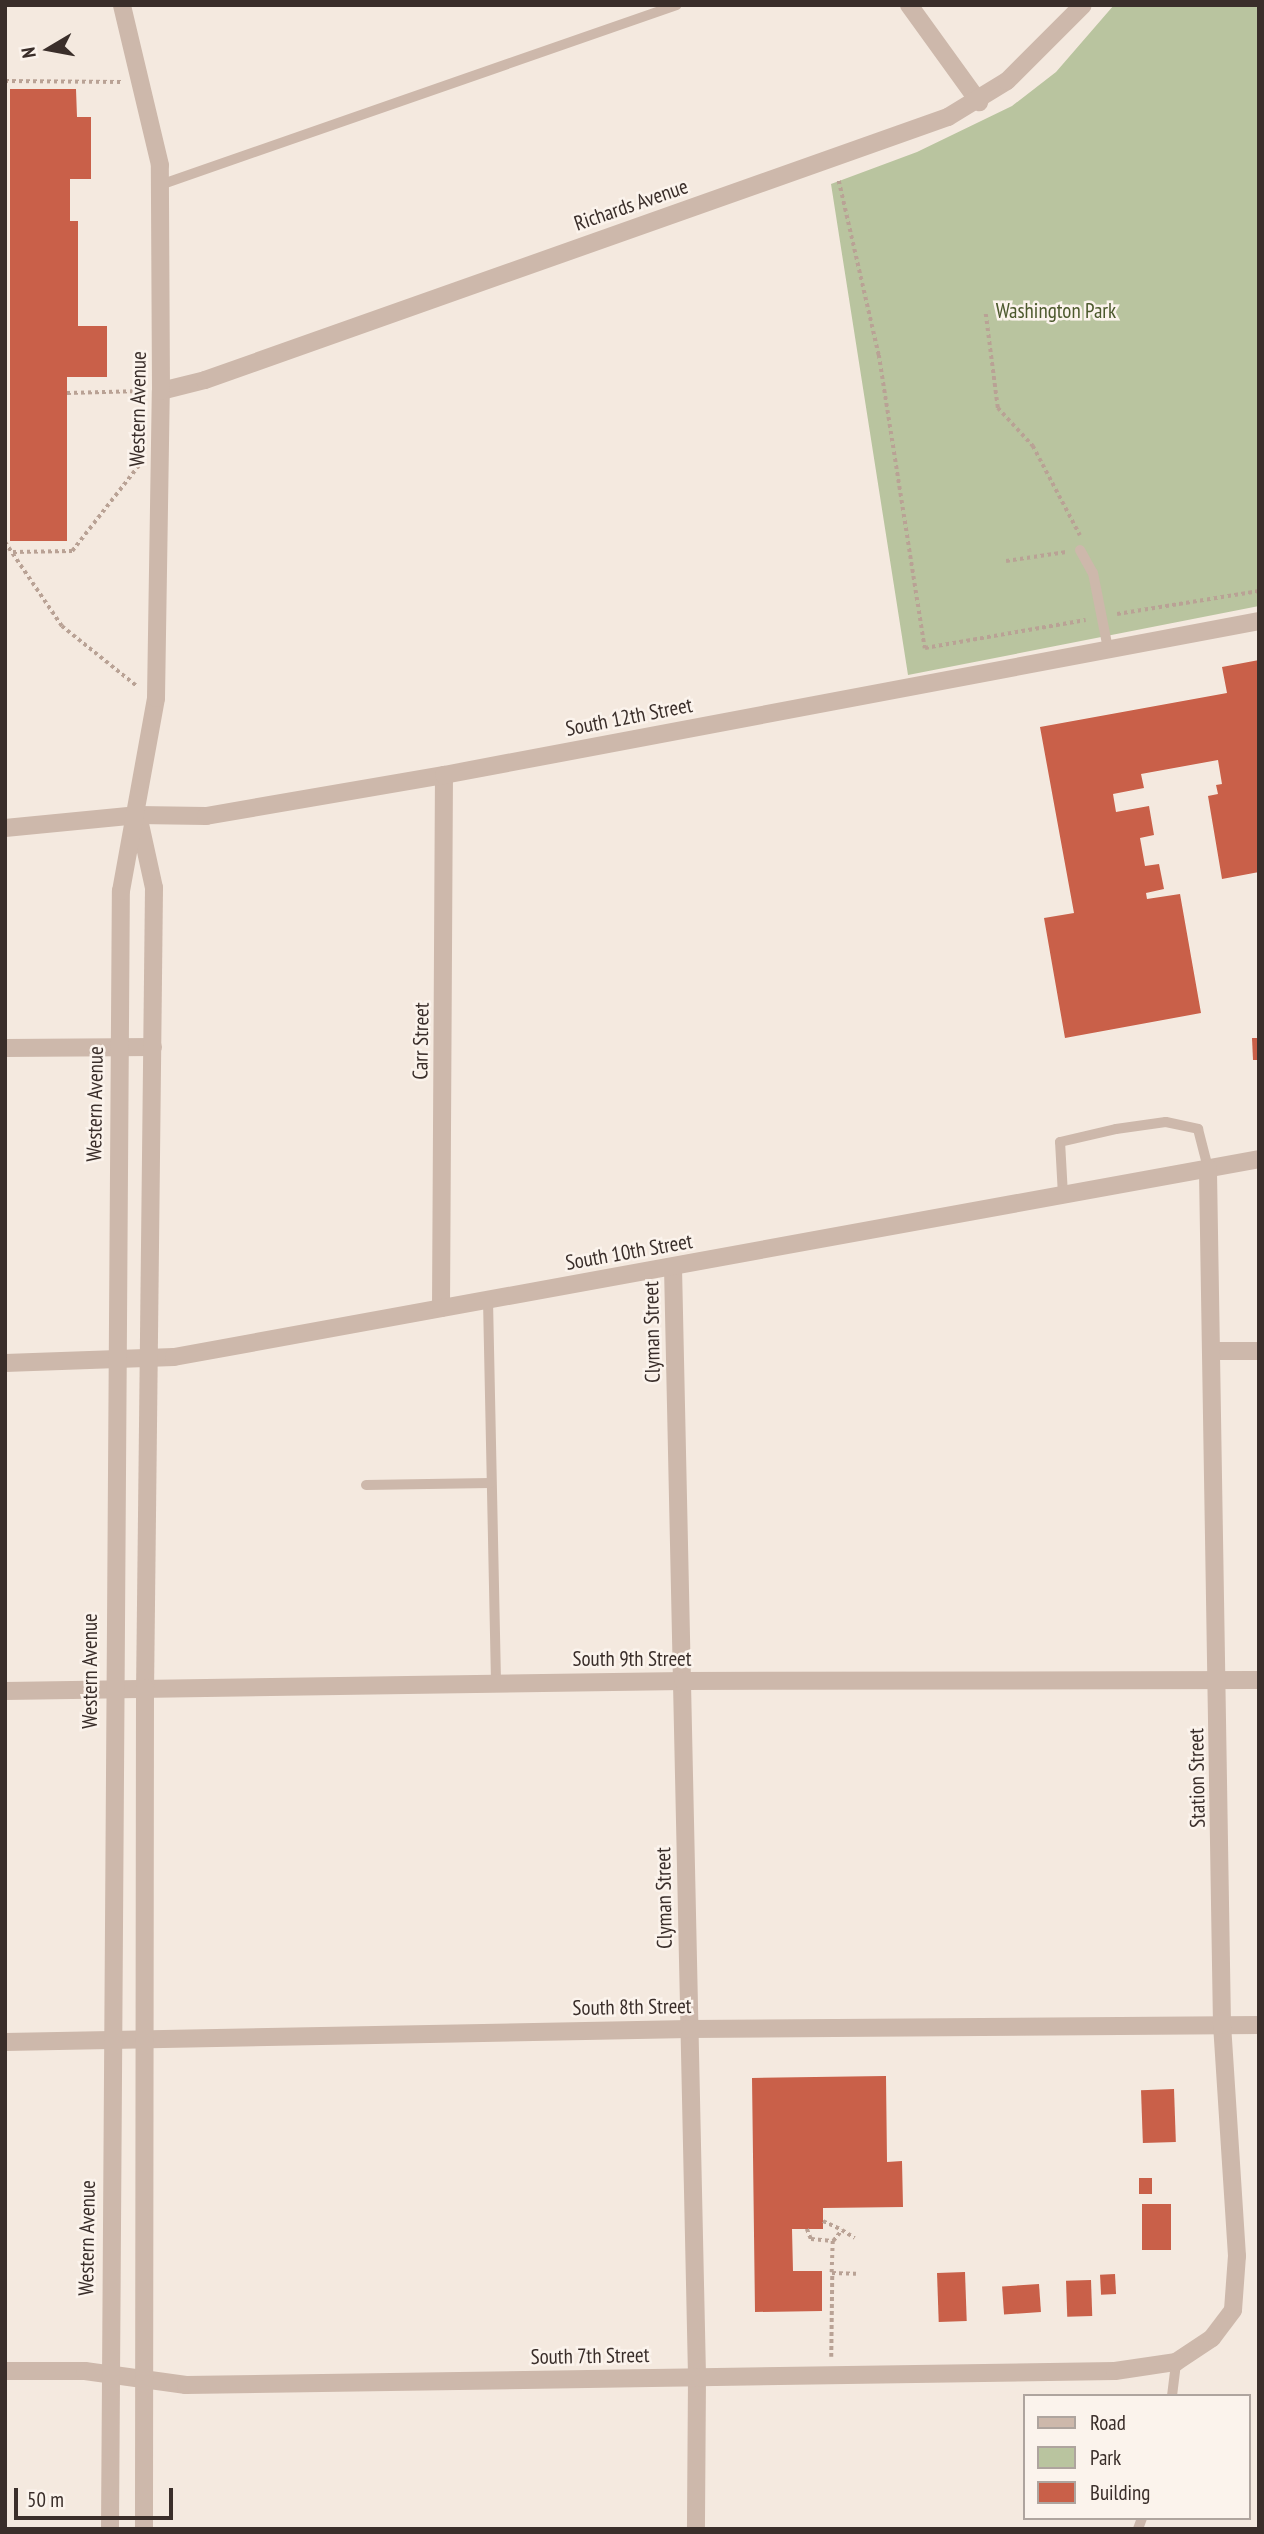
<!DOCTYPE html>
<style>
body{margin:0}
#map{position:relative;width:1264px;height:2534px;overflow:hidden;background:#f4e9df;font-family:"PT Sans Narrow",sans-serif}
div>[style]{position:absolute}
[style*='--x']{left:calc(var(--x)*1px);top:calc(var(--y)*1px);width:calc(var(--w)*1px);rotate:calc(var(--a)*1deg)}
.green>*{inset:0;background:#b9c49f}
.building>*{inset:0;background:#c96049;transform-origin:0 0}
.path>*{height:3.5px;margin-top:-1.75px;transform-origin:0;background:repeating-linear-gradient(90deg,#b9a295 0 3.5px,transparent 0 7px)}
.service>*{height:10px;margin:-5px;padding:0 5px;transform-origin:5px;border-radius:5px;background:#cdb8ab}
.minor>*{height:18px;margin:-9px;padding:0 9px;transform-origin:9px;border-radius:9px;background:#cdb8ab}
.tertiary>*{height:18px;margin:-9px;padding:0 9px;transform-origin:9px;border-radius:9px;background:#cdb8ab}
span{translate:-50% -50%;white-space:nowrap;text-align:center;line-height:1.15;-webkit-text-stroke:5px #fbf3ec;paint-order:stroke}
.street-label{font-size:21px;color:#3a2e2a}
.park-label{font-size:21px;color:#4c592d}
.frame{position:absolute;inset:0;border:7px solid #3a2e2a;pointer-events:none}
.legend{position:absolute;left:1023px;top:2394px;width:228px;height:126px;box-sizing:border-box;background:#fbf3ec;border:2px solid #aea49e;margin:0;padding:9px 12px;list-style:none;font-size:21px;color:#3a2e2a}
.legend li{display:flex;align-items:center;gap:14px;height:35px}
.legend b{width:35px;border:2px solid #aea49e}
.north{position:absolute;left:14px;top:14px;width:70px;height:70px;-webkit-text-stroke:5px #fbf3ec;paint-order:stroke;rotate:260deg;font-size:19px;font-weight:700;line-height:28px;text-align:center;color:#3a2e2a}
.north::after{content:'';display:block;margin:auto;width:24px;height:32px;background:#3a2e2a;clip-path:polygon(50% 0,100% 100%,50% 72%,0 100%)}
.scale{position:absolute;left:14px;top:2488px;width:159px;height:32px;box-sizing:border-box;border:4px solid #3a2e2a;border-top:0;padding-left:9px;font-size:21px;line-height:24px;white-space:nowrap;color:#3a2e2a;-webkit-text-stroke:5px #fbf3ec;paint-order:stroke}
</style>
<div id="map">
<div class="green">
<i style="clip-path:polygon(1114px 5px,1259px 5px,1259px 606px,908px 675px,831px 184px,917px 152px,1012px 106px,1056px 72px)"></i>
</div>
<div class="building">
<i style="clip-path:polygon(10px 89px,76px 89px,77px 117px,91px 117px,91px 179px,70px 179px,70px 221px,78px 221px,78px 326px,107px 326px,107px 377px,67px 377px,67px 541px,10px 541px)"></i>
<i style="clip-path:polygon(1259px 660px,1259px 872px,1222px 879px,1208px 796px,1218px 794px,1216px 785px,1222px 784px,1218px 760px,1141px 774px,1144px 788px,1113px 794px,1116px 812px,1149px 806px,1154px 835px,1140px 838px,1145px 866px,1159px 864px,1164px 889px,1146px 893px,1147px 899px,1180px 894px,1201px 1013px,1065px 1038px,1044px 918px,1074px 913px,1040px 727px,1227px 693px,1222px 667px)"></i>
<i style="clip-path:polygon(1252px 1038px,1259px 1038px,1259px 1060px,1253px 1060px)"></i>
<i style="clip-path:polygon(886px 2076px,887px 2162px,902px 2161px,903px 2207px,823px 2208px,823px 2229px,792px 2229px,793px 2271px,822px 2271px,822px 2311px,755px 2312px,752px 2078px)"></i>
<i style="left:1174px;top:2089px;width:53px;height:33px;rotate:88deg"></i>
<i style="left:1139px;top:2178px;width:13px;height:16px"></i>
<i style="left:1142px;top:2204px;width:29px;height:46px"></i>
<i style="left:965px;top:2272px;width:49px;height:28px;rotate:88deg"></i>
<i style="left:1115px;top:2274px;width:20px;height:15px;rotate:87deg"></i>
<i style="left:1091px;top:2280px;width:36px;height:25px;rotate:88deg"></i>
<i style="left:1039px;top:2284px;width:28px;height:37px;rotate:86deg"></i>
</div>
<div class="path">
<i style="--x:5;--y:81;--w:117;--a:0.5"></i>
<i style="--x:839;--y:181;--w:179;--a:77.1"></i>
<i style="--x:879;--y:355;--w:297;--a:81.1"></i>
<i style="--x:925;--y:648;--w:163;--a:-9.9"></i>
<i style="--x:986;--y:314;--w:95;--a:82.7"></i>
<i style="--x:998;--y:408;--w:52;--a:47.4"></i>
<i style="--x:1033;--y:446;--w:101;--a:62.2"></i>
<i style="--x:67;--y:393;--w:75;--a:-1.5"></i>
<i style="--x:5;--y:542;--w:102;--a:55.8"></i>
<i style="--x:62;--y:626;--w:96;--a:38.7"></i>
<i style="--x:13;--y:552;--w:59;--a:-1"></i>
<i style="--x:72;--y:551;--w:110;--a:-52"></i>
<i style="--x:1006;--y:561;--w:61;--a:-8.5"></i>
<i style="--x:1117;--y:614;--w:144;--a:-9.2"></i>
<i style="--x:823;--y:2221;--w:21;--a:25"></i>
<i style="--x:807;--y:2229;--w:11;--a:68"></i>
<i style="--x:811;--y:2239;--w:22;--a:5"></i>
<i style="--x:833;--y:2241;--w:32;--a:92"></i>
<i style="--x:833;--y:2241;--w:14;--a:-51"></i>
<i style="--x:842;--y:2230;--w:15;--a:32"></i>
<i style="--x:831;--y:2357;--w:84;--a:-89.3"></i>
<i style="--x:832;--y:2273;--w:24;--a:2"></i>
</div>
<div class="service">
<i style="--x:160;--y:185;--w:547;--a:-19.2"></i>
<i style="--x:1080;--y:550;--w:26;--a:61"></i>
<i style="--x:1093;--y:573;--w:77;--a:78.8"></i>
<i style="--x:1063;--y:1195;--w:53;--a:-93.2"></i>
<i style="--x:1060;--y:1142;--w:57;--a:-13.1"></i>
<i style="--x:1116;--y:1129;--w:50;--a:-8"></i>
<i style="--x:1166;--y:1122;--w:33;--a:12"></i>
<i style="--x:1198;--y:1129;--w:40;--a:75.6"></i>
<i style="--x:488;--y:1300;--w:383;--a:88.8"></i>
<i style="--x:366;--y:1485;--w:124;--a:-0.9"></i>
<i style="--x:1172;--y:2396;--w:34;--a:-83"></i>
<i style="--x:1138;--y:2529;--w:12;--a:-70"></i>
</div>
<div class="minor">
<i style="--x:909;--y:5;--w:120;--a:54.2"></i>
<i style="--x:161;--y:391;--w:45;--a:-14"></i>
<i style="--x:205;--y:380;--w:788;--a:-19.49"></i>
<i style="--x:948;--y:117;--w:69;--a:-31.4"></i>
<i style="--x:1007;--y:81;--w:107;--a:-45"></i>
<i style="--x:5;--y:1048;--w:148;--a:-0.4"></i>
<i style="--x:673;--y:1267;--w:1110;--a:88.76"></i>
<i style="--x:697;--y:2377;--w:152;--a:90.4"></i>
<i style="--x:441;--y:1308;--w:533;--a:-89.68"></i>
<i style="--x:1215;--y:1351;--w:44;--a:0"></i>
<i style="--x:5;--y:1363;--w:169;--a:-2"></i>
<i style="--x:174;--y:1357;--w:1103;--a:-10.34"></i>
<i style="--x:5;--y:1691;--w:678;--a:-0.85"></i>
<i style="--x:683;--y:1681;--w:576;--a:-0.1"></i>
<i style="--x:5;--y:2042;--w:684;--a:-1.09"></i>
<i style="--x:689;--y:2029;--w:570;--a:-0.4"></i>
<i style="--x:5;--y:2371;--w:80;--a:0"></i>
<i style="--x:85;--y:2371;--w:102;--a:7.9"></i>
<i style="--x:186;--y:2385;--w:929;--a:-0.86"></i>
<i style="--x:1115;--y:2371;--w:62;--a:-8.4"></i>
<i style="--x:1176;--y:2362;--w:43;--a:-33.7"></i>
<i style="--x:1212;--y:2338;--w:35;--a:-53"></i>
<i style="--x:1233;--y:2310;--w:54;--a:-85.8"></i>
<i style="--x:1237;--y:2256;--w:231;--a:-93.7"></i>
<i style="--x:1222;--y:2025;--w:857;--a:-90.94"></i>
</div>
<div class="tertiary">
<i style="--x:138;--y:815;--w:75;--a:77.6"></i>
<i style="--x:154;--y:888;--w:800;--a:90.64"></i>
<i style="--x:145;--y:1688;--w:841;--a:90.07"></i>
<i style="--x:5;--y:828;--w:134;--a:-5.6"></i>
<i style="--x:138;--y:815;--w:68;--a:0.8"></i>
<i style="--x:206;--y:816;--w:242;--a:-9.8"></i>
<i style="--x:444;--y:775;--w:829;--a:-10.7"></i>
<i style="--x:110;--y:2529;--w:1638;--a:-89.62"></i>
<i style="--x:121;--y:891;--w:196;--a:-79.7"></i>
<i style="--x:156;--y:698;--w:307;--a:-89.1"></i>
<i style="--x:161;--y:391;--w:226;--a:-90.3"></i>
<i style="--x:160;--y:165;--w:164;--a:-103.4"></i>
</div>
<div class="street-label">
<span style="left:631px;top:205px;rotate:-19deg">Richards Avenue</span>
<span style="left:138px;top:409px;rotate:-89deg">Western Avenue</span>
<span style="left:629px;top:717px;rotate:-11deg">South 12th Street</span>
<span style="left:421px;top:1041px;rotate:-89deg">Carr Street</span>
<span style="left:95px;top:1104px;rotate:-89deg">Western Avenue</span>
<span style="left:629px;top:1252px;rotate:-10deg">South 10th Street</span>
<span style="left:652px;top:1332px;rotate:-91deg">Clyman Street</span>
<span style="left:632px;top:1659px">South 9th Street</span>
<span style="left:90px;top:1671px;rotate:-90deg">Western Avenue</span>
<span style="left:1197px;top:1778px;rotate:-91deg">Station Street</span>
<span style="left:664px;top:1898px;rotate:-91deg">Clyman Street</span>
<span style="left:632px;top:2007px;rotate:-1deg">South 8th Street</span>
<span style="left:87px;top:2238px;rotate:-89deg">Western Avenue</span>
<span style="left:590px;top:2356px;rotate:-1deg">South 7th Street</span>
</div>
<div class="park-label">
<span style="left:1056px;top:311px">Washington Park</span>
</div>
<div class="frame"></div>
<ul class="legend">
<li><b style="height:9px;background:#cdb8ab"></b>Road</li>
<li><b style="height:19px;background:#b9c49f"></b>Park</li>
<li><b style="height:19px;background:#c96049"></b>Building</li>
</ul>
<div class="north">N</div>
<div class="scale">50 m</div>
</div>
